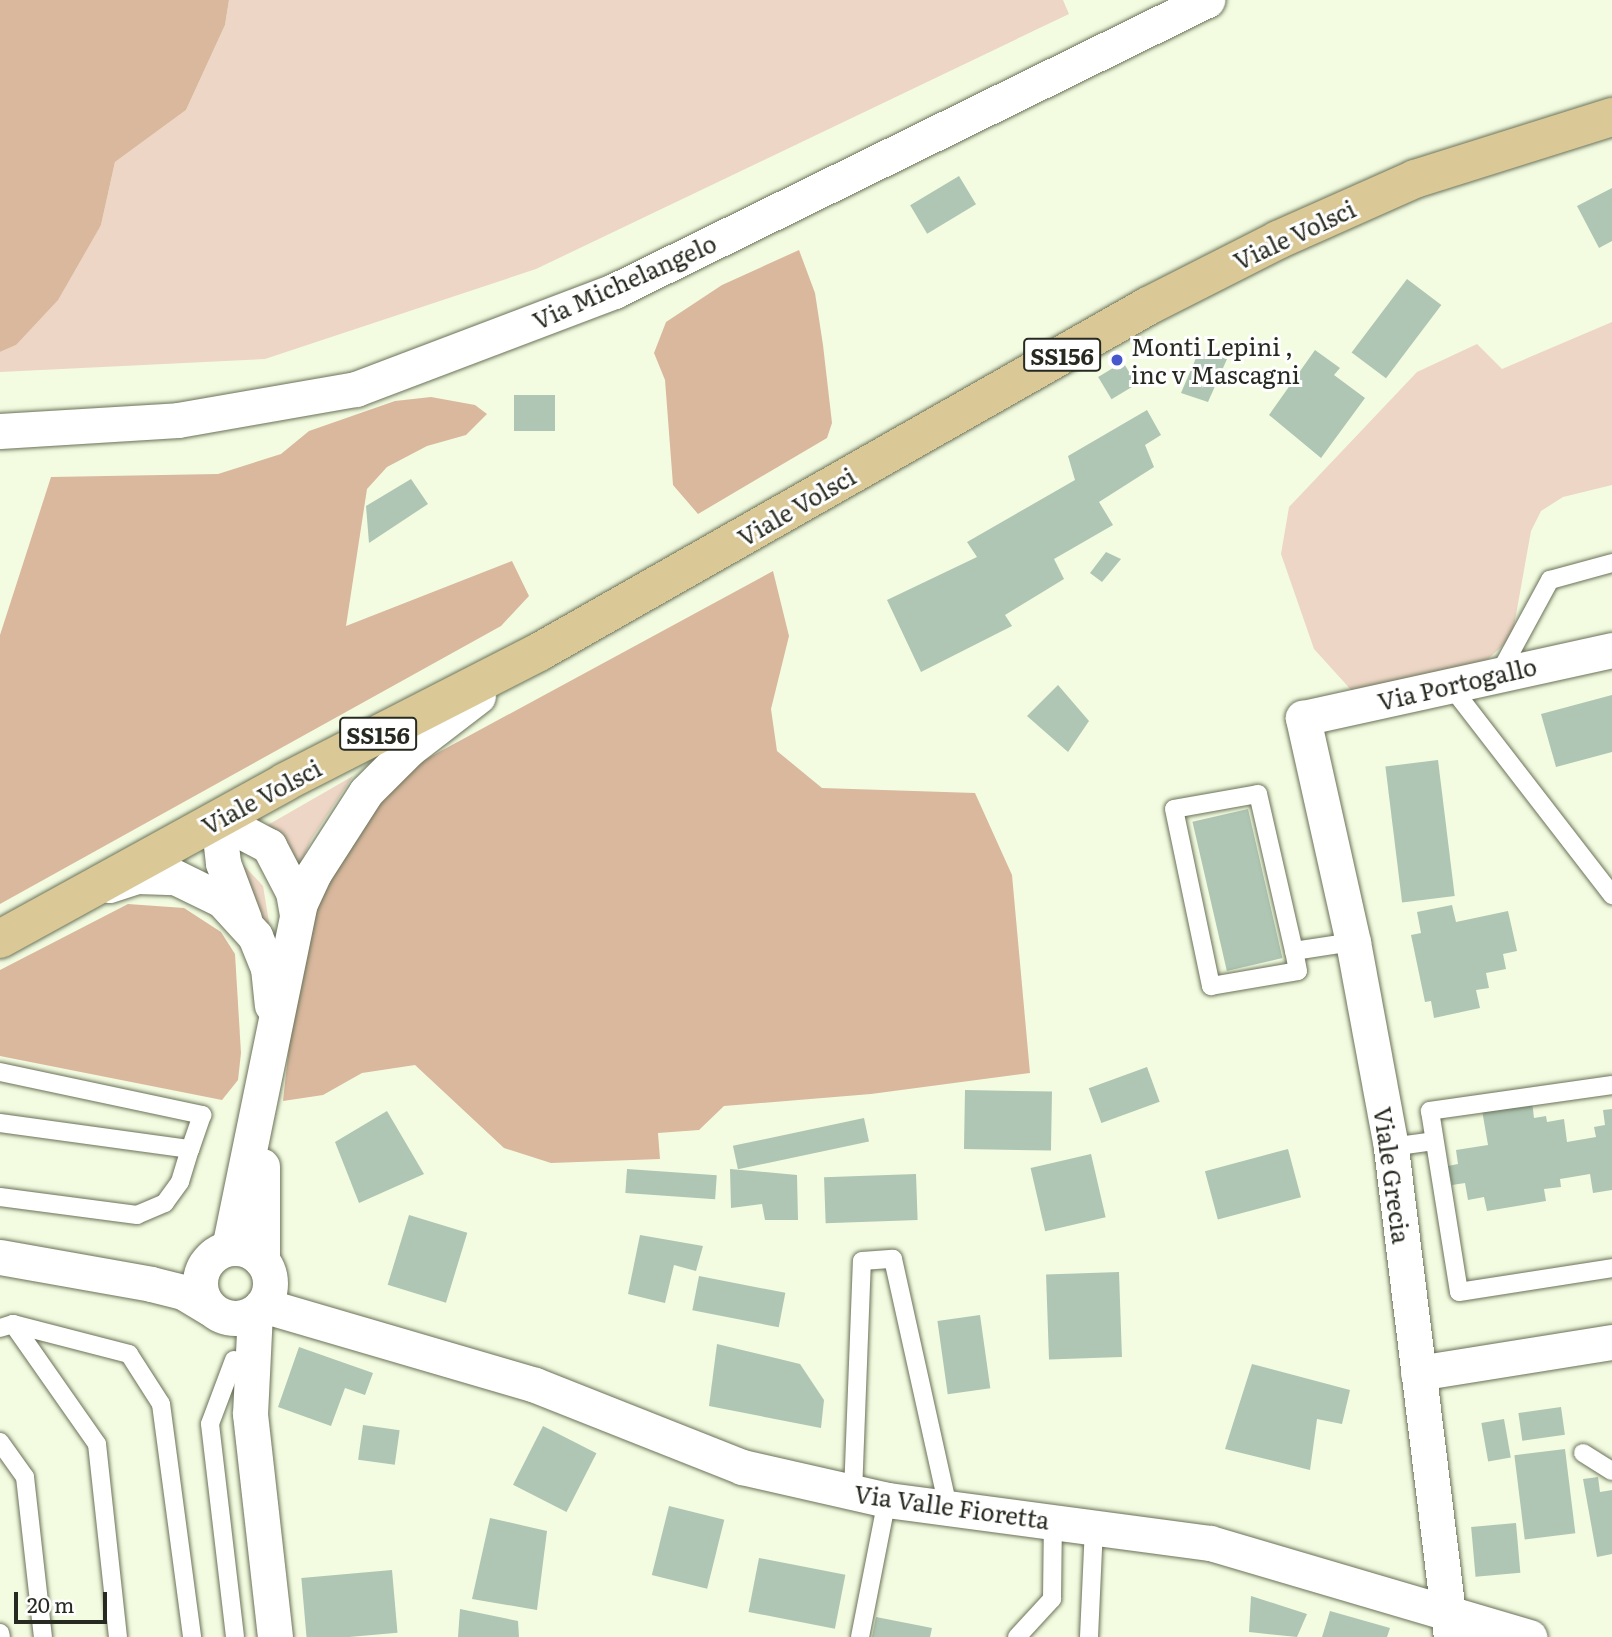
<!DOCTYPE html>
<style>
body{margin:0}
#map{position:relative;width:1612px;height:1637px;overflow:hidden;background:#f3fce0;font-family:Literata,serif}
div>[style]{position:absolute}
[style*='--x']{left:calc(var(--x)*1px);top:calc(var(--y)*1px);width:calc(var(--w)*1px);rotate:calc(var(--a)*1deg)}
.green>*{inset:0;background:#edd6c5}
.forest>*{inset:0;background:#d9b89e}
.building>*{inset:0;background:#aec6b3;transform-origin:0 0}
.roads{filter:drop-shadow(0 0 2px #6a7259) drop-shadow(0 0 2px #6a7259)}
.service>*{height:18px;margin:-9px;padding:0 9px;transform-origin:9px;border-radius:9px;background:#fff}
.minor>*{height:35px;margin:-17.5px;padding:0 17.5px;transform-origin:17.5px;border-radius:17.5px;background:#fff}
.minor>.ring{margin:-17.5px;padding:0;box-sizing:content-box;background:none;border:35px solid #fff;border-radius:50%}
.primary>*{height:38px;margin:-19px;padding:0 19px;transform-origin:19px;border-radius:19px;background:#dac997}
.dots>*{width:19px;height:19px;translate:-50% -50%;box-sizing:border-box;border:4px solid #fff;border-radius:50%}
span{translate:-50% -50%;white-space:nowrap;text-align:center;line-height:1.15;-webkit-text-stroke:6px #fff;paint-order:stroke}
.shield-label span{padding:2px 5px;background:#fff;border:2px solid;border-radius:5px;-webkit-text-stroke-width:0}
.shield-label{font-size:23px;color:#272a20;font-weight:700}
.street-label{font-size:24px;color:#272a20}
.poi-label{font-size:24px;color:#272a20}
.left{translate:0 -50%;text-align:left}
.scale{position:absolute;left:14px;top:1592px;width:93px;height:32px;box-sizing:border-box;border:4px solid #272a20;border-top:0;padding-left:9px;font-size:21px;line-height:24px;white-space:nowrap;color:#272a20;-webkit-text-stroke:5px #fff;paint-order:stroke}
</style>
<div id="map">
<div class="green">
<i style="clip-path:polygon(229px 0,1063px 0,1069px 14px,536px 269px,265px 359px,0 372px,0 352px,16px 345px,101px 225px,115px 162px,186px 110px,225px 25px)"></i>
<i style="clip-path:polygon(1612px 322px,1612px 485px,1563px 497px,1541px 511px,1531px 531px,1512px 637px,1486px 661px,1353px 692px,1314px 649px,1281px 554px,1289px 507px,1417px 372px,1477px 344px,1502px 369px)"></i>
<i style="clip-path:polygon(353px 776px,311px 840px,294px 878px,266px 826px)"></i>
<i style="clip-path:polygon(237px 858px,263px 886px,271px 934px,247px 892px)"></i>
</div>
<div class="forest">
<i style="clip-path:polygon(0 0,229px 0,225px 25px,186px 110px,115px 162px,101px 225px,58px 300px,16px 345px,0 352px)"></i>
<i style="clip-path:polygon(799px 250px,815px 293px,823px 345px,832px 423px,827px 438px,698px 514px,673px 485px,665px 380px,654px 353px,666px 322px,722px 285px)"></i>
<i style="clip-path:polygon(431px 397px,475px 405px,487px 414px,466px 435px,427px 446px,387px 467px,367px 489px,346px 626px,512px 561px,529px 596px,501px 626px,0 904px,0 635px,51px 477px,218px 474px,281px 454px,309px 431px,395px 401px)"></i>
<i style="clip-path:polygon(773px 571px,789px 636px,771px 709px,777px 751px,822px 788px,975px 793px,1012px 875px,1030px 1073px,871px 1094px,724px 1106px,699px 1130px,658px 1133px,660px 1159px,551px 1163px,504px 1148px,415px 1065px,362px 1073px,323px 1095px,283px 1101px,294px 1000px,317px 909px,342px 852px,374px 802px,417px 764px)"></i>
<i style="clip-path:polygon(128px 904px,184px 908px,221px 932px,235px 954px,241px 1053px,238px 1080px,222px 1100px,0 1056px,0 970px)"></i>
</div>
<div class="building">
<i style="left:959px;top:176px;width:33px;height:57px;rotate:59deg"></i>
<i style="clip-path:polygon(1612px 188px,1612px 241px,1599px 248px,1577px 206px)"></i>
<i style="left:1407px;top:279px;width:43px;height:92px;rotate:37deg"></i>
<i style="clip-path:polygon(1315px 350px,1340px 368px,1334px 375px,1365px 398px,1321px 458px,1269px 415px)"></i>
<i style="clip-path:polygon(1199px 351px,1227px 359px,1208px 402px,1181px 393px)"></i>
<i style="left:1123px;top:362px;width:26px;height:29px;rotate:59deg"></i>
<i style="left:514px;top:395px;width:41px;height:36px"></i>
<i style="clip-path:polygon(1147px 410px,1161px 435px,1145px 445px,1154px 467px,1099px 502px,1113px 525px,1054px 559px,1064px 579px,1005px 615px,1012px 626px,921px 672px,887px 600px,977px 557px,967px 542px,1075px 480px,1068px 456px)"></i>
<i style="clip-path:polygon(411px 479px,428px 504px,369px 543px,366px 506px)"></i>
<i style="clip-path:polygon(1106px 552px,1121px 559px,1102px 582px,1090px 573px)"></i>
<i style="clip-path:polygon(1058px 685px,1089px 721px,1068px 752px,1027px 716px)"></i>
<i style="clip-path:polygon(1612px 695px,1612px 752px,1556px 767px,1541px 714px)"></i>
<i style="left:1438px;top:760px;width:137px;height:53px;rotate:83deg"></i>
<i style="left:1248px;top:809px;width:153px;height:57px;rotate:77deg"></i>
<i style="clip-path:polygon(1452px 905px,1456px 922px,1508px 911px,1517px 951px,1503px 954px,1506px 969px,1486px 973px,1489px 988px,1476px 990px,1480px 1008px,1434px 1018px,1431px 1001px,1425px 1002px,1411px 935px,1421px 933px,1417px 912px)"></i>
<i style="left:1147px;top:1067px;width:37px;height:62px;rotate:70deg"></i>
<i style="left:965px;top:1090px;width:87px;height:59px;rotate:1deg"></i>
<i style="clip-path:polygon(1532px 1101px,1534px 1118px,1546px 1116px,1547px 1122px,1564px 1119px,1567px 1142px,1596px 1137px,1594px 1127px,1605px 1125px,1603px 1110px,1612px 1109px,1612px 1190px,1593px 1193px,1590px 1174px,1560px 1179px,1561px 1187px,1544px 1189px,1546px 1201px,1487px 1211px,1484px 1197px,1468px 1200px,1465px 1183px,1452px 1185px,1448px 1166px,1458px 1164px,1456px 1150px,1488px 1145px,1482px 1110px)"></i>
<i style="clip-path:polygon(387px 1111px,424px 1174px,359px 1203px,335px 1142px)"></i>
<i style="left:864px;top:1118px;width:24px;height:134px;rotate:78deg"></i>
<i style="left:1288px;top:1149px;width:50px;height:86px;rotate:75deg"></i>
<i style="left:1091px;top:1154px;width:65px;height:62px;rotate:77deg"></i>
<i style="left:627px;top:1169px;width:90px;height:24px;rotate:4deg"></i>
<i style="clip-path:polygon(730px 1169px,797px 1175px,798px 1220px,765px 1220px,762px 1204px,731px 1208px)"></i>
<i style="left:916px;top:1174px;width:46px;height:92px;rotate:88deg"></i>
<i style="left:409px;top:1215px;width:61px;height:73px;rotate:17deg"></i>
<i style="clip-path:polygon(640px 1235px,703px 1246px,696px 1271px,674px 1265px,665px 1303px,628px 1294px)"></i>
<i style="left:1119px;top:1272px;width:85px;height:73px;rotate:88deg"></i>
<i style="left:699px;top:1276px;width:88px;height:35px;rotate:11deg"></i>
<i style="left:980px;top:1315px;width:74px;height:43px;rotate:82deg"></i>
<i style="clip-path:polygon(717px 1344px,800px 1364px,824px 1400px,821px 1428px,709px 1406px)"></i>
<i style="clip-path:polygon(299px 1347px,373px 1373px,365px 1395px,345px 1388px,331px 1426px,278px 1407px)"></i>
<i style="clip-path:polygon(1252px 1364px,1350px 1390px,1342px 1424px,1317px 1419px,1310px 1470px,1225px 1449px)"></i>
<i style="left:1561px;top:1407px;width:28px;height:43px;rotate:82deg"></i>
<i style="left:1504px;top:1419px;width:39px;height:23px;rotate:80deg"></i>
<i style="left:363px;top:1425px;width:37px;height:35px;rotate:8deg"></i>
<i style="left:543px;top:1426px;width:60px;height:66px;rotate:27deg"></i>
<i style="left:1565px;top:1449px;width:85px;height:51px;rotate:83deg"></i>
<i style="clip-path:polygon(1598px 1477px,1600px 1492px,1612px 1490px,1612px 1554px,1597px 1557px,1583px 1479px)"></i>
<i style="left:669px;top:1506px;width:57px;height:71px;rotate:14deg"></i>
<i style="clip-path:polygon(490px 1518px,547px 1531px,537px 1610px,472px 1599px)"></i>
<i style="left:1516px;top:1523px;width:50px;height:45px;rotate:85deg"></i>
<i style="left:759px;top:1558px;width:88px;height:55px;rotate:11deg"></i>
<i style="left:392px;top:1570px;width:63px;height:91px;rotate:85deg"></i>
<i style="clip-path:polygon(1251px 1596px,1307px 1614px,1297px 1637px,1249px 1632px)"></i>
<i style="clip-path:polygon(460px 1609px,518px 1621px,519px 1637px,458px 1637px)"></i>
<i style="clip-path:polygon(1330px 1611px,1390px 1628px,1387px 1637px,1322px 1637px)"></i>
<i style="clip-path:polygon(876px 1617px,932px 1628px,930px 1637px,872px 1637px)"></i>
</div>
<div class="roads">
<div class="service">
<i style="--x:1500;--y:672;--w:105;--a:-61.5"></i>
<i style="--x:1550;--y:580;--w:64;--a:-15.3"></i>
<i style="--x:1449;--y:684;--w:267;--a:52.3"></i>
<i style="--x:1294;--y:951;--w:161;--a:-102.9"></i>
<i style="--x:1258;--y:794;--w:85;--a:169.9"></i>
<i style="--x:1174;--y:809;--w:181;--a:78.2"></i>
<i style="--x:1211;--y:986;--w:88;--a:-9.8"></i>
<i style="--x:1298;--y:971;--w:20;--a:-101"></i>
<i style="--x:1294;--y:951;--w:60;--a:-8.7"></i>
<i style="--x:0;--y:1072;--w:207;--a:12"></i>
<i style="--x:202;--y:1115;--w:36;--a:109"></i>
<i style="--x:1612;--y:1085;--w:184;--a:171.9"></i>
<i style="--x:1430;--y:1111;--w:183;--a:80.9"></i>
<i style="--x:1459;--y:1292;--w:155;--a:-8.9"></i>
<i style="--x:0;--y:1123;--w:192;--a:7.8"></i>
<i style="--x:190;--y:1149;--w:34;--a:107"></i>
<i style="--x:180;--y:1182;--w:26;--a:126"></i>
<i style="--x:165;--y:1203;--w:30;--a:157"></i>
<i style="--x:137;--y:1215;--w:138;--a:-172.5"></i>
<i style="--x:1391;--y:1147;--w:43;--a:-7.9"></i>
<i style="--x:13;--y:1324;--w:146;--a:55"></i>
<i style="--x:97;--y:1444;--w:194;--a:83.8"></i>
<i style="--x:0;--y:1328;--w:14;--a:-17"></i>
<i style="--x:13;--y:1324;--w:120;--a:14.5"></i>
<i style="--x:129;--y:1354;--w:59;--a:57.4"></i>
<i style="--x:161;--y:1404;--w:235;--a:82.4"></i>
<i style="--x:234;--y:1360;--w:68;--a:110.6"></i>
<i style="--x:210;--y:1424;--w:214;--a:83.3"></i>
<i style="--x:0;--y:1442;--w:43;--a:54.5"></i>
<i style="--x:25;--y:1477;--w:161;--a:83.6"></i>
<i style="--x:1583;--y:1453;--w:34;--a:32"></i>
<i style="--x:853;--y:1493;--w:232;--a:-87.8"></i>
<i style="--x:862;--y:1261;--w:31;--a:-4"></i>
<i style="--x:893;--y:1259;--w:255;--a:77.5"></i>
<i style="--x:0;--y:1633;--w:4;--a:76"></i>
<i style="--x:860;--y:1637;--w:140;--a:-78.9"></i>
<i style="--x:1017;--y:1637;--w:52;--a:-47.4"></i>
<i style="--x:1052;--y:1599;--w:79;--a:-89.3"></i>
<i style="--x:1089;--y:1637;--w:111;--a:-87.4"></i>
</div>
<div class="minor">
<i style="--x:0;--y:431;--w:178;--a:-3.5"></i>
<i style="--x:178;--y:420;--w:181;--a:-9.9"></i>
<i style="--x:356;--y:389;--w:276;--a:-20.8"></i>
<i style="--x:614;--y:291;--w:661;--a:-26.14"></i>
<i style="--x:109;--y:885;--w:29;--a:-18"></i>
<i style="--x:137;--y:876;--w:38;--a:2"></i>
<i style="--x:175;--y:877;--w:52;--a:26.1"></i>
<i style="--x:222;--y:900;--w:49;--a:47.5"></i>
<i style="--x:255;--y:936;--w:35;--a:68"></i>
<i style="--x:268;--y:968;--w:37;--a:84"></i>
<i style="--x:244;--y:919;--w:60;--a:-110.6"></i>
<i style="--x:223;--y:863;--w:44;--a:-96.5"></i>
<i style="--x:218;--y:819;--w:58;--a:27.9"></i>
<i style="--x:269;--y:846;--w:52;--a:62.4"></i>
<i style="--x:293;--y:892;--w:22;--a:80"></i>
<i style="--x:262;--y:1166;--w:95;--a:90"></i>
<i class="ring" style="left:200px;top:1248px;width:35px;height:35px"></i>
<i style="--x:229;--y:1248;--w:352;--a:-78.4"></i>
<i style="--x:300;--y:903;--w:33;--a:-65"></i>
<i style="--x:314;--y:873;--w:96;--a:-57.3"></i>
<i style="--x:366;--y:792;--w:61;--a:-45"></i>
<i style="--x:409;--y:749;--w:87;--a:-37.5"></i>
<i style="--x:0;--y:1257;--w:153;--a:10.1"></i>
<i style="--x:151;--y:1284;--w:33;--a:14"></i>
<i style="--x:183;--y:1292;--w:31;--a:31"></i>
<i style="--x:262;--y:1305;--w:284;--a:16.3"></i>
<i style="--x:535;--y:1385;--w:223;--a:21.6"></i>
<i style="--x:742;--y:1467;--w:149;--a:12.8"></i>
<i style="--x:887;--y:1500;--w:326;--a:7.6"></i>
<i style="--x:1210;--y:1543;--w:333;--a:16.4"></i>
<i style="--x:255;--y:1312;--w:102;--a:92.8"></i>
<i style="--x:250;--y:1414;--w:224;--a:83.6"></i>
<i style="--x:1418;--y:1373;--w:196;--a:-9.1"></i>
<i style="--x:1451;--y:1637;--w:494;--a:-97"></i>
<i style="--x:1391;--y:1147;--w:208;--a:-100.5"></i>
<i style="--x:1353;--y:942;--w:230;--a:-102.6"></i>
<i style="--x:1303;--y:718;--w:316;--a:-12.4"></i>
</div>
<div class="primary">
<i style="--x:0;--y:939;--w:325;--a:-28.8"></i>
<i style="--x:285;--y:782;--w:285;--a:-27.1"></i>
<i style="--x:539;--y:652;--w:700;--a:-29.6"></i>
<i style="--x:1148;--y:306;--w:146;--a:-26.9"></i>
<i style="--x:1278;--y:240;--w:150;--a:-24"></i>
<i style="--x:1415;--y:179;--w:207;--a:-17.5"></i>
</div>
</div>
<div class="dots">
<i style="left:1117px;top:360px;background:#4758cc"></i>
</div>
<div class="shield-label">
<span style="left:1062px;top:355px">SS156</span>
<span style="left:378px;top:734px">SS156</span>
</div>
<div class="street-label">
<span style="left:1294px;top:234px;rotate:-25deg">Viale Volsci</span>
<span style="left:624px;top:281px;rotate:-24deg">Via Michelangelo</span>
<span style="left:796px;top:506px;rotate:-30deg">Viale Volsci</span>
<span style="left:1457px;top:683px;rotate:-13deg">Via Portogallo</span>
<span style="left:261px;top:796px;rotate:-28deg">Viale Volsci</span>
<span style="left:1393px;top:1175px;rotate:82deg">Viale Grecia</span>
<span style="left:952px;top:1506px;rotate:8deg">Via Valle Fioretta</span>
</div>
<div class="poi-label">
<span class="left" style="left:1131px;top:360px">Monti Lepini ,<br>inc v Mascagni</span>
</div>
<div class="scale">20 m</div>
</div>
